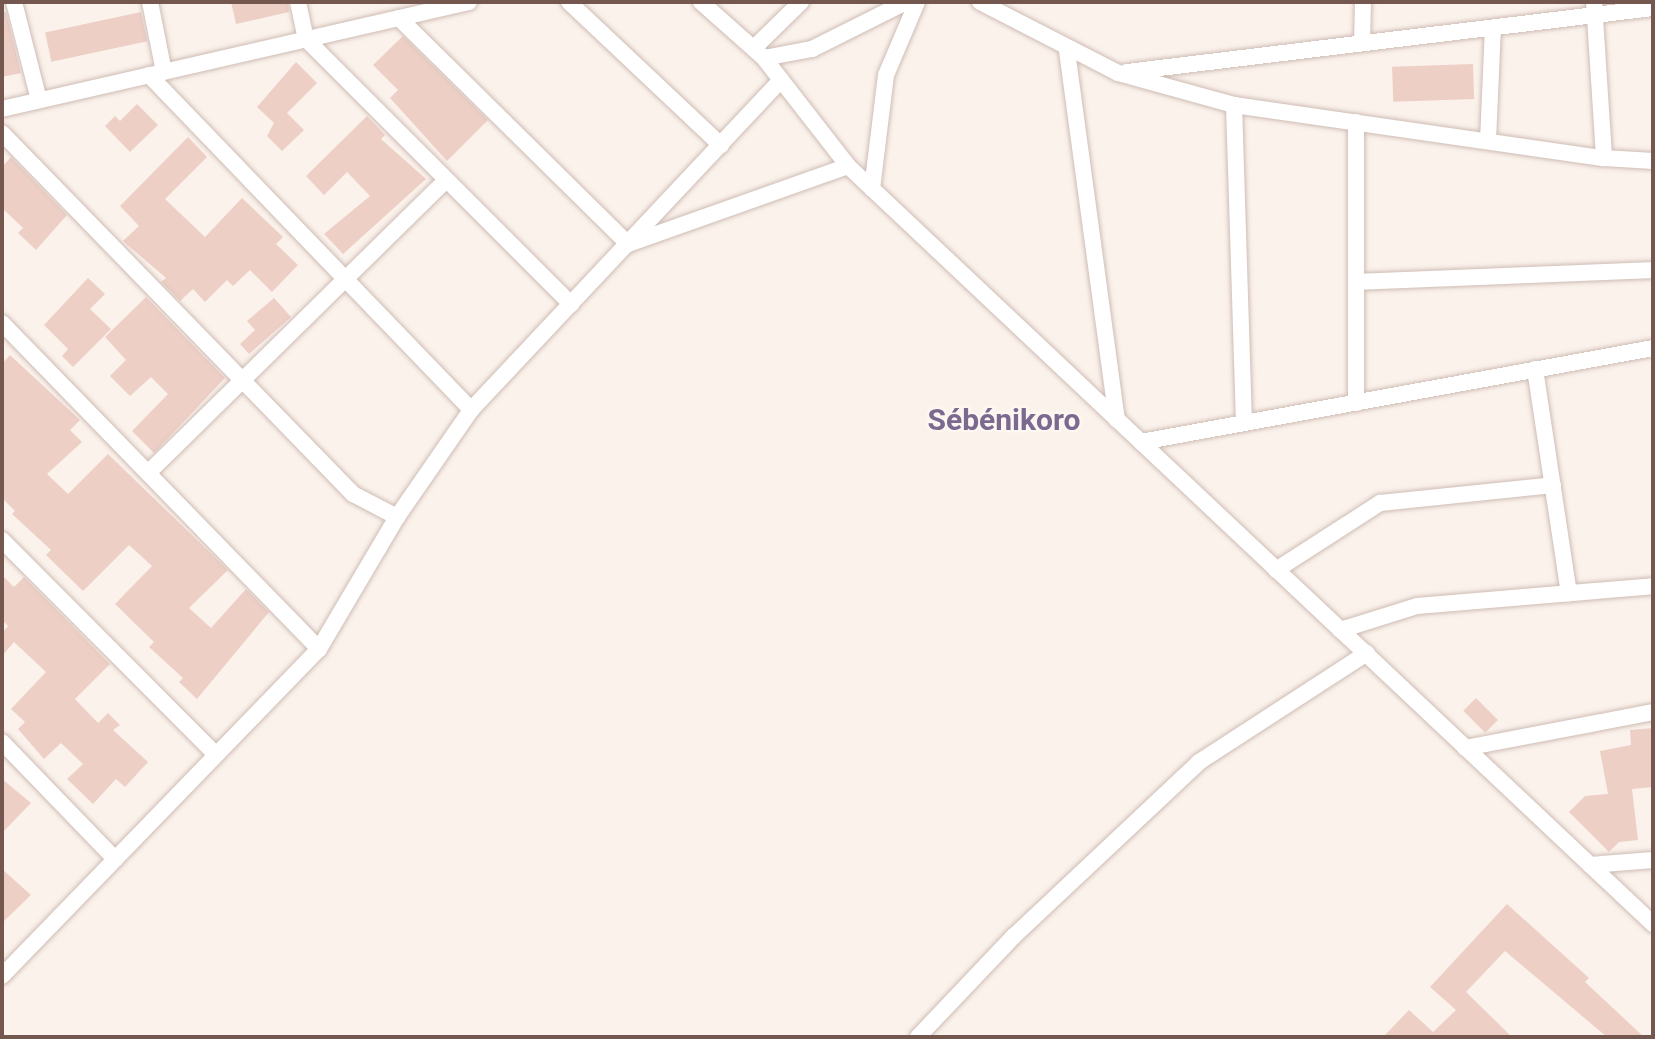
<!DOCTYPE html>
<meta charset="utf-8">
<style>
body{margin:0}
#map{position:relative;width:1655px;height:1039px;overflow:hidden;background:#fbf2ec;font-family:Roboto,sans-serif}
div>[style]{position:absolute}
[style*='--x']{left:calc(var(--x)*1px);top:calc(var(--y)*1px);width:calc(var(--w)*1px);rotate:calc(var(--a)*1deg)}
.building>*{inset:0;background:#edcfc6;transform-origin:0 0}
.roads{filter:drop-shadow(0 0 2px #cebcb4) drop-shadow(0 0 2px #cebcb4)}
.minor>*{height:16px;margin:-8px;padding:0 8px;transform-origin:8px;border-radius:8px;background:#fff}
span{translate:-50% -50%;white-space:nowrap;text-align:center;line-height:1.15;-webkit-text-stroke:5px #fdf7f2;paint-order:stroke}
.district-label{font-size:30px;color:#7c698f;font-weight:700}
.frame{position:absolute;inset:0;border:4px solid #745850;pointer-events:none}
</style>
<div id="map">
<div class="building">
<i style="clip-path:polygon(231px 2px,288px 2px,289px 12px,236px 24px)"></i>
<i style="clip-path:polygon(2px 12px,6px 12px,21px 73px,2px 77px)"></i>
<i style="left:141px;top:12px;width:30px;height:98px;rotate:78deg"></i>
<i style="clip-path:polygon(403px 36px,488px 120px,447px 161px,390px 98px,398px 90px,373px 65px)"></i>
<i style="clip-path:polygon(296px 62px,317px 83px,287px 113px,304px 130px,282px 151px,267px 136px,274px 123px,257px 107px)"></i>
<i style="left:1473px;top:64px;width:35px;height:81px;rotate:88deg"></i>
<i style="clip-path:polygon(137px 104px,158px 125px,130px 152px,105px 126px,115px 116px,120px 121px)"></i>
<i style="clip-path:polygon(367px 116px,385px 135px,381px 139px,426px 179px,343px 254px,324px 234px,370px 196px,347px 172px,324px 195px,306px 176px)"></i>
<i style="clip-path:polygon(188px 137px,207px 157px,165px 199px,205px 237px,242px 198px,283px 237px,276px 244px,298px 265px,272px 292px,250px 270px,233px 286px,227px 280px,205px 302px,193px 289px,180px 301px,161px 282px,166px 278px,123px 241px,139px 226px,120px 206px)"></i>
<i style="clip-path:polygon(11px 157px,67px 215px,36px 250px,18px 233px,23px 228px,2px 208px,2px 167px)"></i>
<i style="clip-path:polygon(88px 278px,105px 294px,90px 309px,111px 329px,73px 367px,62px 356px,68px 349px,44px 325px)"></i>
<i style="clip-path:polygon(146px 297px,225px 378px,154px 453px,132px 431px,168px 394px,151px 377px,130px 396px,110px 376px,126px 360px,105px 337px)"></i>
<i style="clip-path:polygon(274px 298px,291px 317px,249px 354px,240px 344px,255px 330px,247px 321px)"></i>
<i style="clip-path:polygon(10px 355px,80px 420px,70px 430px,82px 442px,47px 474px,68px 494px,108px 454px,228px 570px,189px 608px,211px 628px,246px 589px,269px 612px,197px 699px,179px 682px,183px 678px,149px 647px,154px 642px,115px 604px,152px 566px,129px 545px,83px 591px,46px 555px,51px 550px,12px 514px,15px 511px,2px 498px,2px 364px)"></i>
<i style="clip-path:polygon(2px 575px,14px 587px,24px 577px,110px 664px,75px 699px,98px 723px,108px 713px,120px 725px,113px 730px,148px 762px,125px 787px,116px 779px,93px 804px,67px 779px,83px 764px,61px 743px,44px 759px,18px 729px,25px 722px,11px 709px,46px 672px,14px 642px,2px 656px,2px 633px,8px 626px,2px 620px)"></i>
<i style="left:1476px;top:698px;width:31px;height:18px;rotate:45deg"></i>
<i style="clip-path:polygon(1653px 728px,1653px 787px,1632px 789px,1638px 840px,1619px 842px,1609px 852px,1569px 812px,1585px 796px,1608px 794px,1600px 751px,1631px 745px,1630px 730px)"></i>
<i style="clip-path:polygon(2px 779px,31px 803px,2px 833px)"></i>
<i style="clip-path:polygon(2px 869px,31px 895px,2px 923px)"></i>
<i style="clip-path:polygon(1507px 904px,1589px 978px,1585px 982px,1644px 1037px,1607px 1037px,1505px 951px,1466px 992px,1512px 1037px,1383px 1037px,1409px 1010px,1433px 1032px,1456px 1010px,1430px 987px)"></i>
</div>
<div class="roads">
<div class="minor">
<i style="--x:14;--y:2;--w:101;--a:75.7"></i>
<i style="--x:150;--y:2;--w:71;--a:78.7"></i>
<i style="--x:298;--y:2;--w:38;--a:78"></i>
<i style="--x:306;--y:39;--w:375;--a:45"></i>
<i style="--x:569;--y:2;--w:209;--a:43.3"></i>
<i style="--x:701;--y:2;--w:84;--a:41.6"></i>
<i style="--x:764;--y:58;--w:137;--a:52.1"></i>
<i style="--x:848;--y:166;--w:1106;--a:43.28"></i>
<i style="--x:980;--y:2;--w:155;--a:27.2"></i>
<i style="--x:1118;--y:73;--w:120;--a:15.4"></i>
<i style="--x:1234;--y:105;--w:374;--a:8.2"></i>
<i style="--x:1604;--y:158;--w:49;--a:3.5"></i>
<i style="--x:1594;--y:2;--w:156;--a:86.3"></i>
<i style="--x:399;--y:18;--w:322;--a:44.6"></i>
<i style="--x:628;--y:244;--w:233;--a:-19.5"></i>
<i style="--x:1362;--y:43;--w:41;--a:-88.6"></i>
<i style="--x:754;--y:48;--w:66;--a:-44.4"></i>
<i style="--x:1067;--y:51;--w:372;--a:82.3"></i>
<i style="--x:764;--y:58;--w:49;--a:-10.6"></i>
<i style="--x:812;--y:49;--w:105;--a:-26.6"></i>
<i style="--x:1127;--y:72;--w:530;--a:-6.94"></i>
<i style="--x:149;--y:75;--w:465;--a:46.1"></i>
<i style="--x:1234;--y:105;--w:318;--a:88.2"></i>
<i style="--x:2;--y:109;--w:479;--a:-12.9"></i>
<i style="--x:1356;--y:122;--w:281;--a:90"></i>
<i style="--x:2;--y:133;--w:504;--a:45.8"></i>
<i style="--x:353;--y:494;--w:50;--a:27.6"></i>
<i style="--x:1488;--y:141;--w:113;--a:-87.5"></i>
<i style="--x:872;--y:189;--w:115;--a:-83"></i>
<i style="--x:886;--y:75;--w:79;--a:-67"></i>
<i style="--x:1356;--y:282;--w:297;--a:-2.3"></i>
<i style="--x:2;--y:323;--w:455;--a:45.8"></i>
<i style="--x:1535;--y:369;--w:227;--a:81.4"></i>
<i style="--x:1141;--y:442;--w:521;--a:-10.4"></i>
<i style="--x:148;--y:473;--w:415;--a:-44.5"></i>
<i style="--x:2;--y:540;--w:303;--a:45.1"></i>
<i style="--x:1276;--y:570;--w:124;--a:-32.8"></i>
<i style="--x:1380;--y:503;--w:174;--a:-5.9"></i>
<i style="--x:1340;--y:630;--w:81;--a:-17.3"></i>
<i style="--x:1417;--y:606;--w:237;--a:-4.8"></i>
<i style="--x:2;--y:742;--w:163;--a:46"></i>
<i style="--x:1465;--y:748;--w:191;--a:-10.8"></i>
<i style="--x:1590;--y:865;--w:63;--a:-4.5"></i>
<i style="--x:2;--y:976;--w:455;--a:-45.9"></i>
<i style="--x:319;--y:649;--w:153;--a:-59.4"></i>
<i style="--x:397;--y:517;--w:130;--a:-55.3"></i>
<i style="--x:471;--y:410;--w:453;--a:-46.8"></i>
<i style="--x:918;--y:1037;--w:139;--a:-46.5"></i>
<i style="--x:1014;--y:936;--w:254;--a:-43.2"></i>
<i style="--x:1199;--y:762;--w:200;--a:-33"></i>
</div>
</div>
<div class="district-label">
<span style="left:1004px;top:420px">Sébénikoro</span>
</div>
<div class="frame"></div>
</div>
